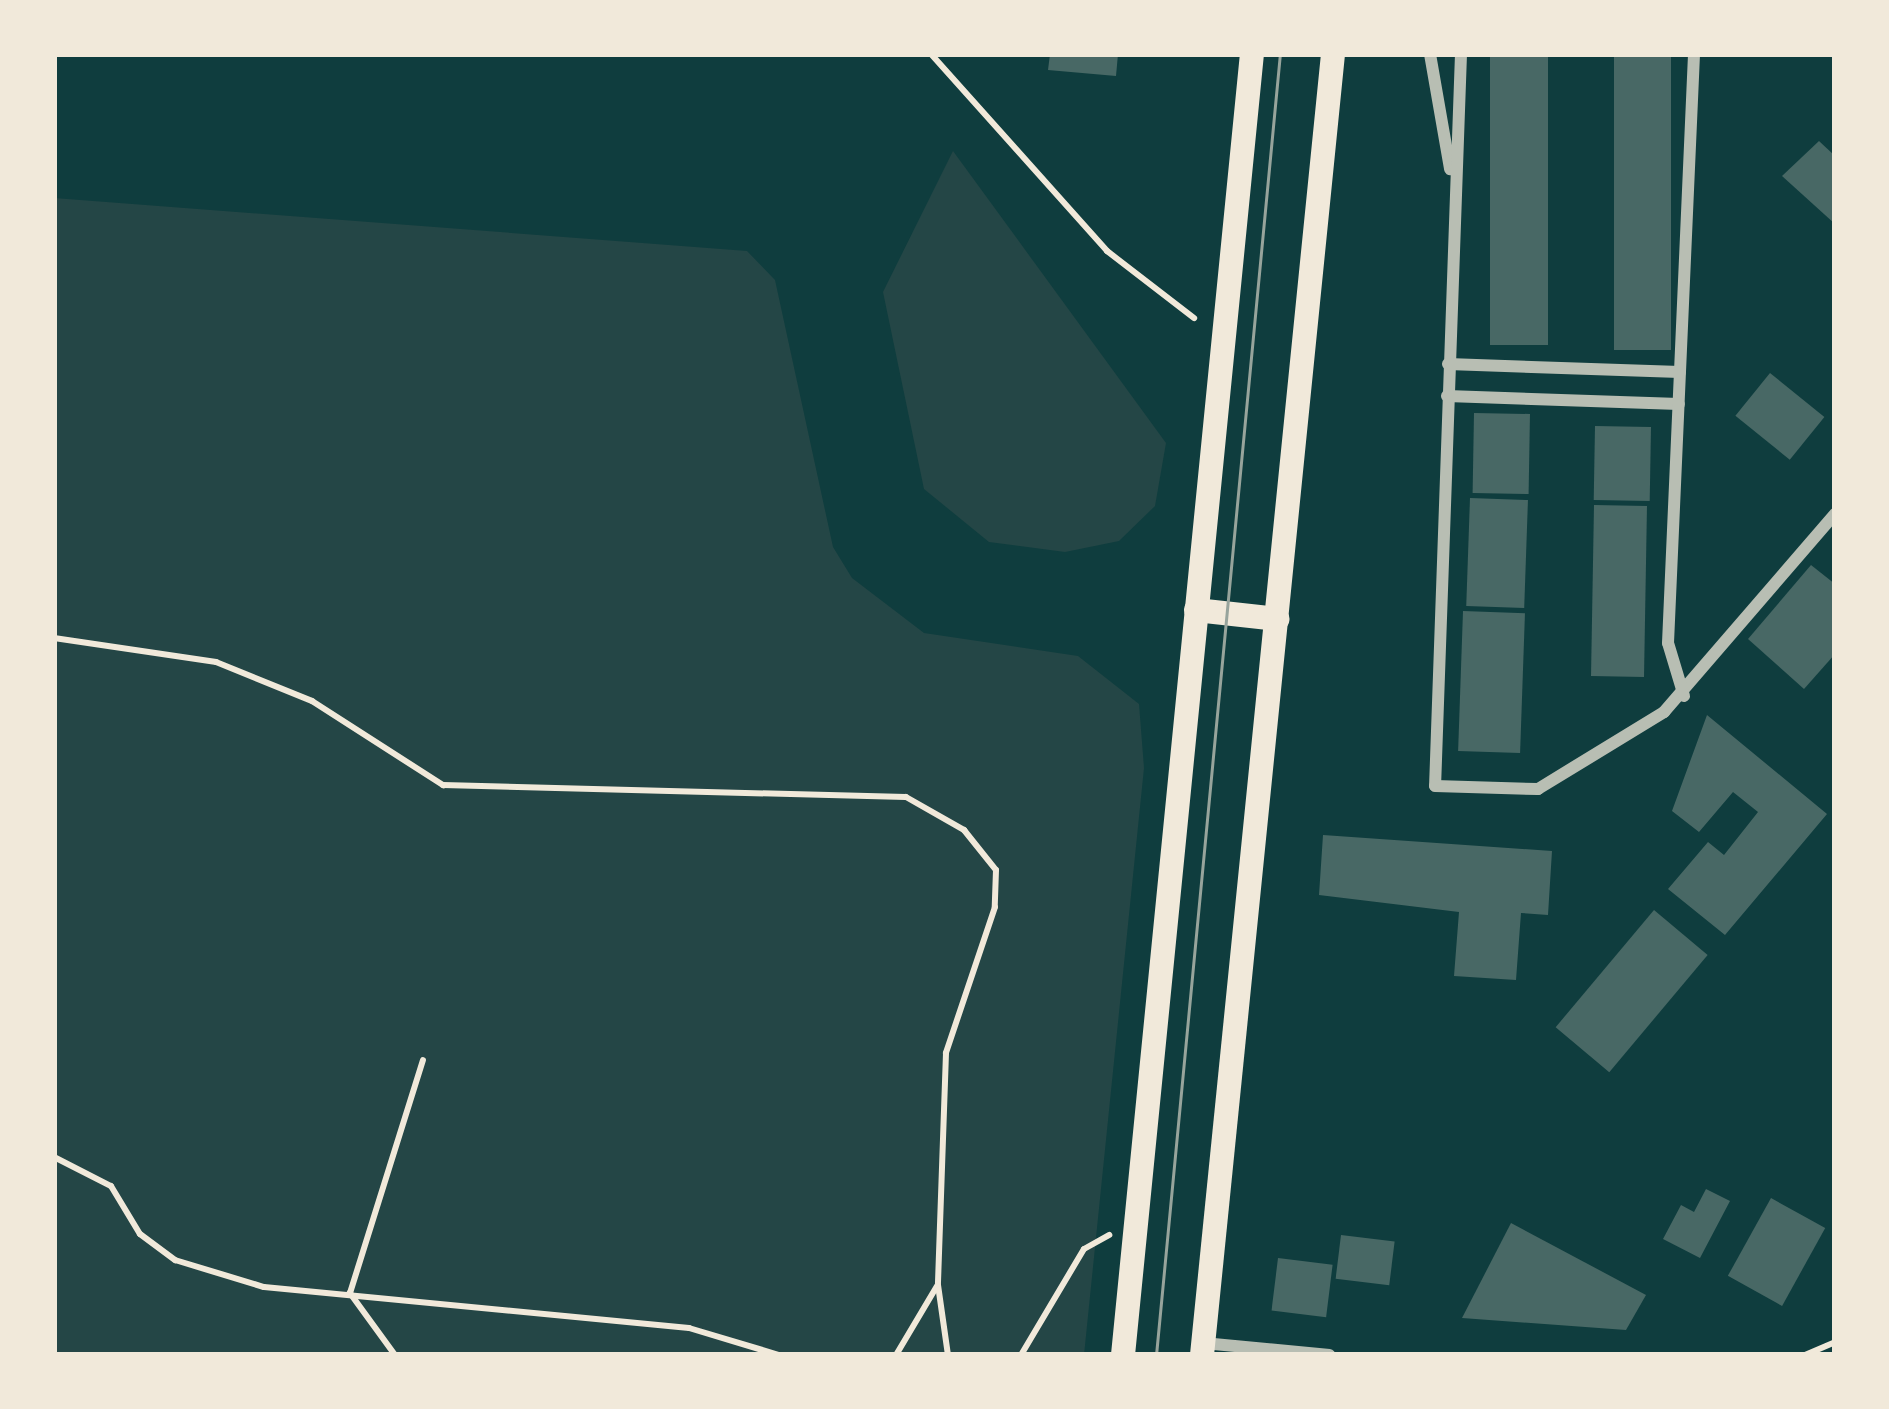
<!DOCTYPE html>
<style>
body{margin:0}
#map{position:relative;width:1889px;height:1409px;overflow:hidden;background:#0f3d3e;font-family:"Roboto Condensed",sans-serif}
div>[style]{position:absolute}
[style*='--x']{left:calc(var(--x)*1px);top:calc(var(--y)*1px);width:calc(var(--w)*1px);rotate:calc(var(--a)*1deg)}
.green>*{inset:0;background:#244646}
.building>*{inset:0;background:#486865;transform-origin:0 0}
.path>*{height:6px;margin:-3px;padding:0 3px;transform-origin:3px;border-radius:3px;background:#f1e9da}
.minor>*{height:12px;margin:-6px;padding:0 6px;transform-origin:6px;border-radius:6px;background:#b8beb3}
.primary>*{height:24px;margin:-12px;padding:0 12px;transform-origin:12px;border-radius:12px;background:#f1e9da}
.tram>*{height:3px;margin:-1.5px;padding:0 1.5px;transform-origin:1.5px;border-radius:1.5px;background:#97a49c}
span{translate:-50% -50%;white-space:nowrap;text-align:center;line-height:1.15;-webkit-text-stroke:12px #f1e9da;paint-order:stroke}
.frame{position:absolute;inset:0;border:57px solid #f1e9da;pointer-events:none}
</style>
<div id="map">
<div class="green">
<i style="clip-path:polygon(953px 151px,1166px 443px,1155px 506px,1119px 541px,1065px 552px,989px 542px,924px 489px,883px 292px)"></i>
<i style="clip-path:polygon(54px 198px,747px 251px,775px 280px,833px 547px,852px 578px,924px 633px,1078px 656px,1139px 704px,1144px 768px,1084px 1355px,54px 1355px)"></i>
</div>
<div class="building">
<i style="clip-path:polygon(1050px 54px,1118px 54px,1116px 76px,1048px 70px)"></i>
<i style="left:1490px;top:54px;width:58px;height:291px"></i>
<i style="left:1614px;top:54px;width:57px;height:296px"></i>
<i style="clip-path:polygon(1819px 141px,1835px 156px,1835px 224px,1782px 176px)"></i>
<i style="left:1770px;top:373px;width:70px;height:55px;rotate:39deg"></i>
<i style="left:1474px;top:413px;width:56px;height:80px;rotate:1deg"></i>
<i style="left:1595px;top:426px;width:56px;height:74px;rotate:1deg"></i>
<i style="left:1470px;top:498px;width:58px;height:108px;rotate:2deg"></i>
<i style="left:1594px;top:505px;width:53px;height:171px;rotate:1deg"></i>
<i style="clip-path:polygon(1811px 565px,1835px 584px,1835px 654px,1804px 689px,1748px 639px)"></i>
<i style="left:1463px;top:611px;width:62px;height:140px;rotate:2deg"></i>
<i style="clip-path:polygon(1707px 715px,1827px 814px,1725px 935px,1668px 889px,1708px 842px,1724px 855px,1758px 812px,1733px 792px,1699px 832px,1672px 811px)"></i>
<i style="clip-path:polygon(1323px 835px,1552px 851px,1548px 915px,1521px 913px,1516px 980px,1454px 976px,1459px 912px,1319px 895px)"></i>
<i style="left:1654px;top:910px;width:70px;height:153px;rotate:40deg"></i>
<i style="clip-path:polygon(1706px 1189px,1730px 1201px,1700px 1258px,1663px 1239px,1681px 1205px,1694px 1212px)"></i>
<i style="left:1771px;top:1198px;width:62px;height:89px;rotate:29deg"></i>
<i style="clip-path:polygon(1511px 1223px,1646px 1295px,1626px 1330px,1462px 1318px)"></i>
<i style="left:1341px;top:1235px;width:54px;height:44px;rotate:7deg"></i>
<i style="left:1278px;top:1258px;width:55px;height:53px;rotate:7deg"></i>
</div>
<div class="path">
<i style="--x:931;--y:54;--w:264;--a:48.2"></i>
<i style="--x:1107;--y:251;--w:110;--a:37.6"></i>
<i style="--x:54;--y:638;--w:164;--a:8.4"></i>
<i style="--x:216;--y:662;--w:104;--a:22.1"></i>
<i style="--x:312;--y:701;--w:156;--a:32.7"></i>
<i style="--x:443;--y:785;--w:463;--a:1.5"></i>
<i style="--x:906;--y:797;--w:67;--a:29.6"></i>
<i style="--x:964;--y:830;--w:51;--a:51.3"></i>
<i style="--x:996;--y:870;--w:37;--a:92"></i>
<i style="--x:995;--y:907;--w:154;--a:108.6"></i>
<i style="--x:946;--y:1053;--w:232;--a:92"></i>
<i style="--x:938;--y:1285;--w:71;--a:81.9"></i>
<i style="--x:54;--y:1157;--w:64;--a:27"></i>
<i style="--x:111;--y:1186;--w:56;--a:58.9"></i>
<i style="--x:140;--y:1234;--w:44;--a:36.6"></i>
<i style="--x:175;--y:1260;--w:93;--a:16.9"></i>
<i style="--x:264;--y:1287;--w:427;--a:5.5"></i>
<i style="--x:689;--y:1328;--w:94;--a:16.7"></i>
<i style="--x:395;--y:1355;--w:77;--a:-126"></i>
<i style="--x:350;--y:1293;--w:244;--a:-72.6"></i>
<i style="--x:896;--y:1355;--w:80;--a:-59.3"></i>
<i style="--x:1021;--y:1355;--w:123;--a:-59.3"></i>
<i style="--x:1084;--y:1249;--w:29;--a:-29"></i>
<i style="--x:1805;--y:1355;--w:33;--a:-23"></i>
</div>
<div class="minor">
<i style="--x:1430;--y:54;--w:117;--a:80.1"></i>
<i style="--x:1461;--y:54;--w:732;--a:92.03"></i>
<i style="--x:1435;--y:786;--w:103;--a:1.7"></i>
<i style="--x:1538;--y:789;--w:148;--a:-31.4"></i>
<i style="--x:1664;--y:712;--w:262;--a:-49.2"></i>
<i style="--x:1448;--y:364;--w:232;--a:2"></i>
<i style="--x:1447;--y:396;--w:232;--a:2"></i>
<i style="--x:1684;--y:696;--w:55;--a:-106.8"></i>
<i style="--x:1668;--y:643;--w:590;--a:-87.47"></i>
<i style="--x:1203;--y:1343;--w:127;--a:5.4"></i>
</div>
<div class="primary">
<i style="--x:1196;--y:610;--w:82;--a:6.3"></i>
<i style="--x:1123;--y:1355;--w:1307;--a:-84.34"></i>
<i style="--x:1202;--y:1355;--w:1308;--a:-84.25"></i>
</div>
<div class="tram">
<i style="--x:1156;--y:1355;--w:1307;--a:-84.56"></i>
</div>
<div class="frame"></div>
</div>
